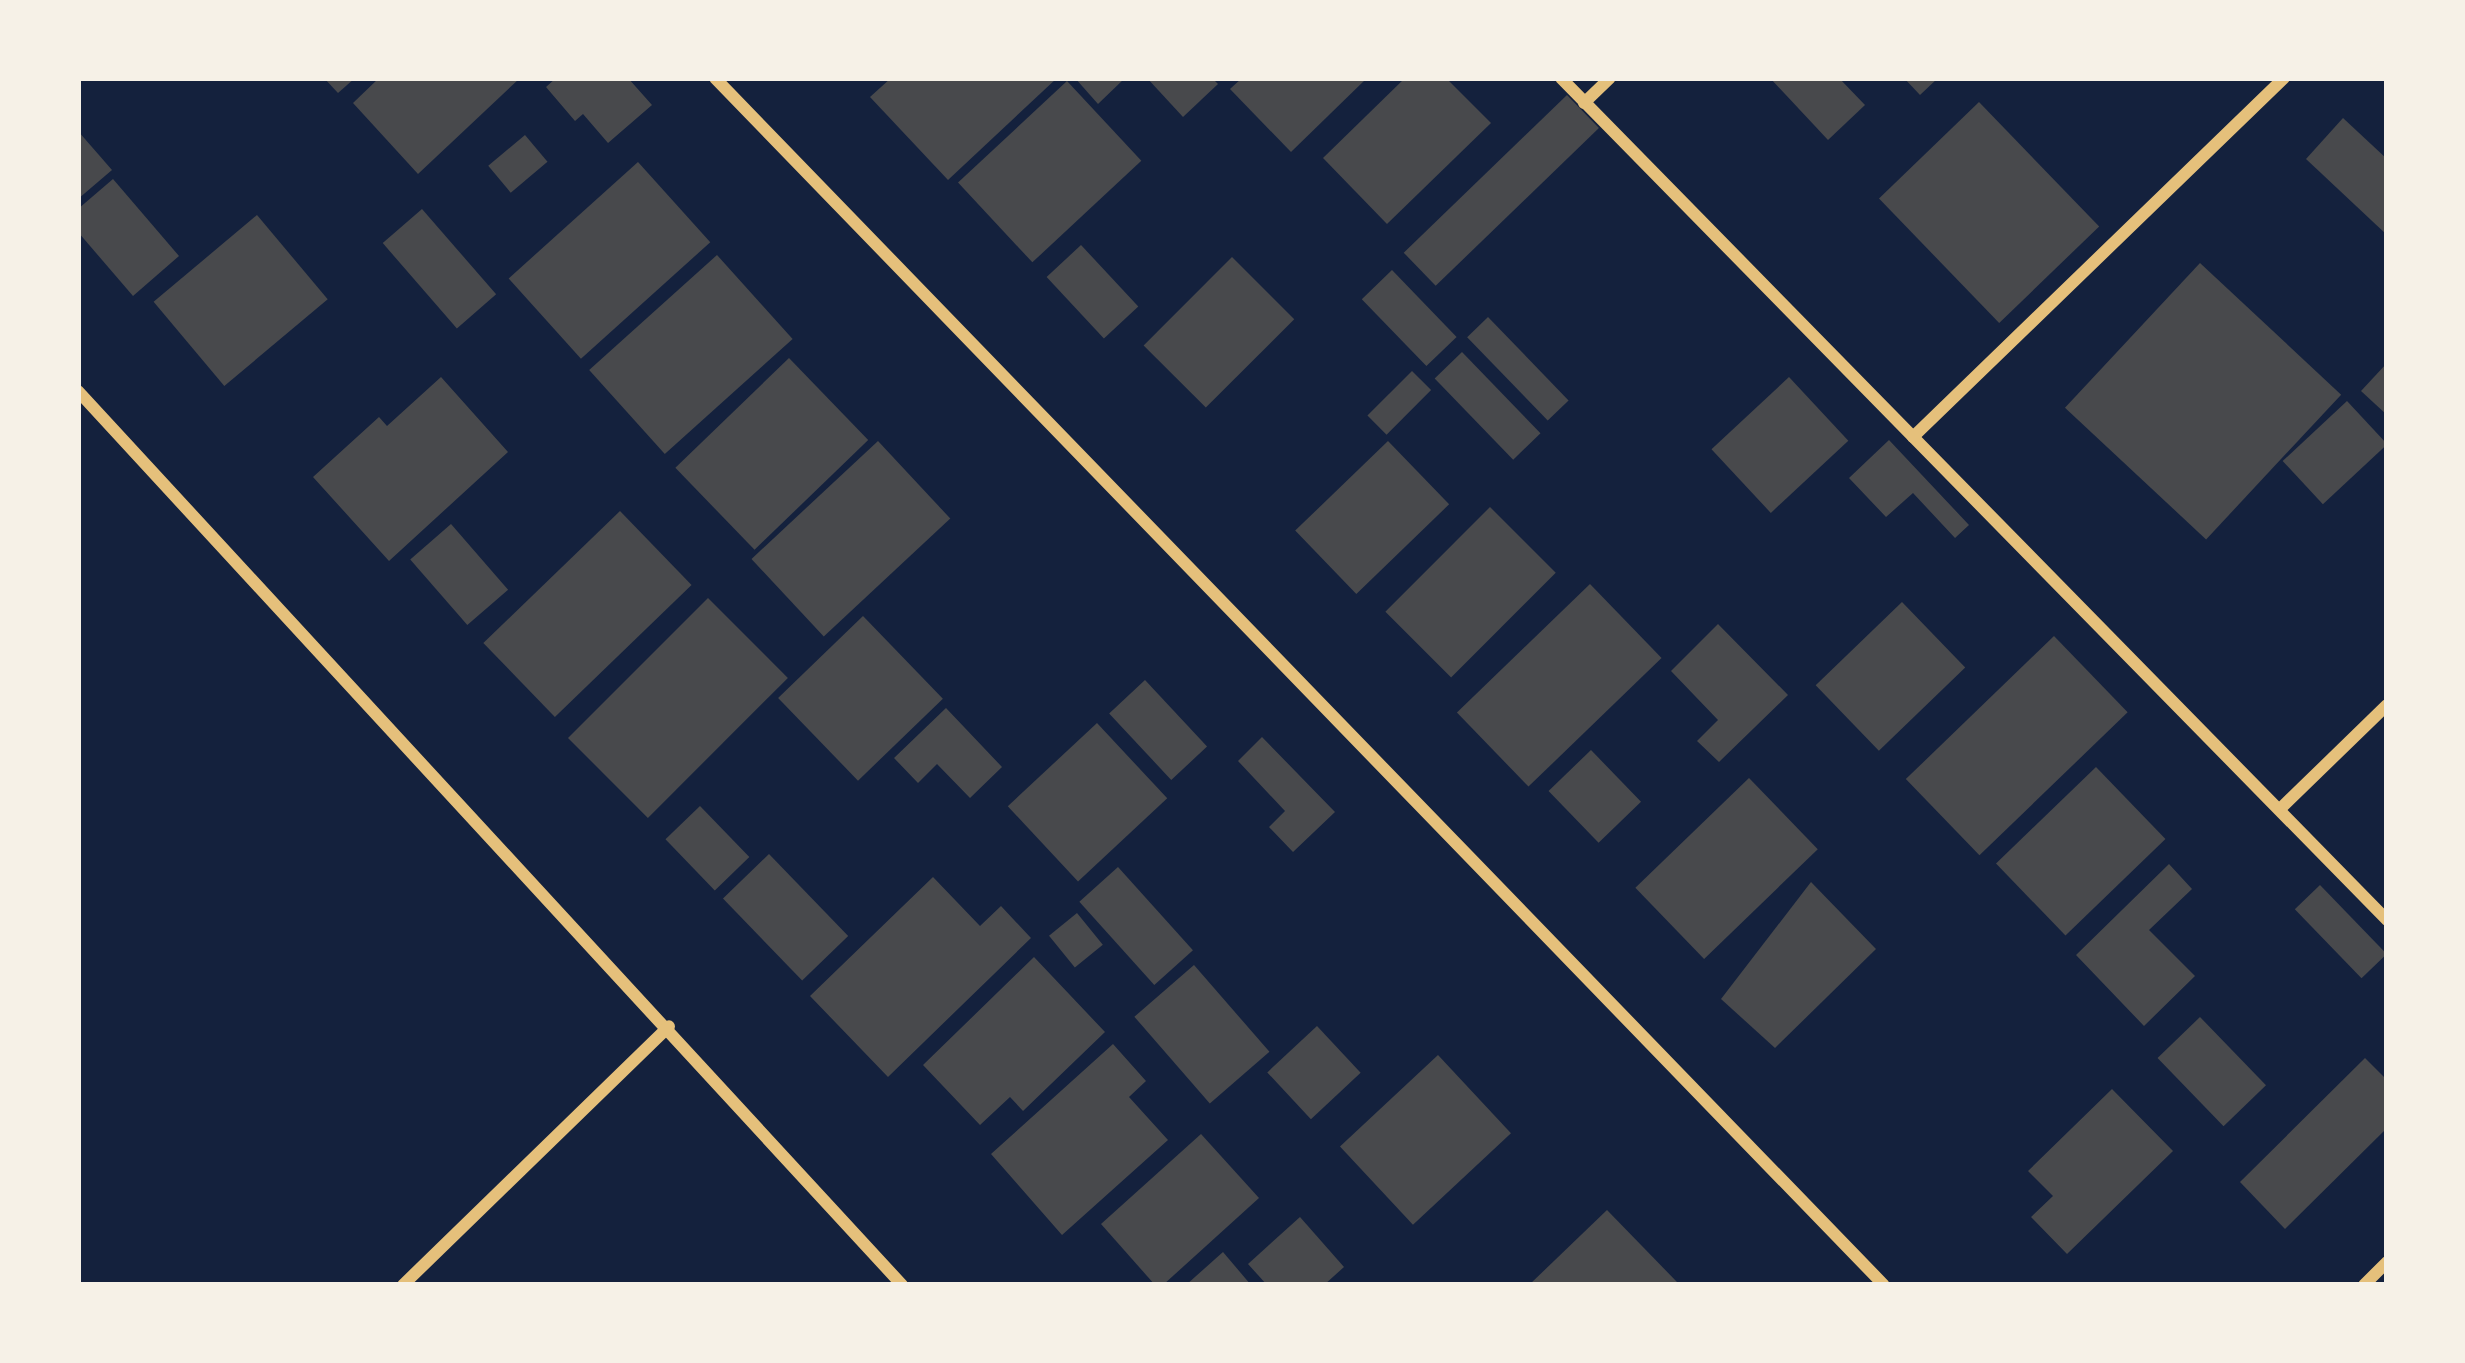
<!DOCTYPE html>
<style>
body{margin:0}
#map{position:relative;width:2465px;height:1363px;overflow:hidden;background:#14213d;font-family:"Space Grotesk",sans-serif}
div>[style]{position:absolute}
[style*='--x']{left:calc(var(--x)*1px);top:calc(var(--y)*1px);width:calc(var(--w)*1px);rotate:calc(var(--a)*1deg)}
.building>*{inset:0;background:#48494c;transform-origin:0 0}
.minor>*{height:12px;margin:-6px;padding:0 6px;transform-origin:6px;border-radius:6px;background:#e5c07b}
span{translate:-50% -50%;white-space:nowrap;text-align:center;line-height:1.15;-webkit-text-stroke:9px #f6f1e7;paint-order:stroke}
.frame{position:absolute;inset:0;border:81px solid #f6f1e7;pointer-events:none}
</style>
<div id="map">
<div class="building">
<i style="clip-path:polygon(324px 78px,355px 78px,338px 93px)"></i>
<i style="clip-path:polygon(379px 78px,520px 78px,418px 174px,353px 103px)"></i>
<i style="clip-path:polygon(556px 78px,628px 78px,652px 105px,608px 143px,583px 114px,575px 121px,546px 87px)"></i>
<i style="clip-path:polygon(891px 78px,1057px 78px,948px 180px,870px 97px)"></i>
<i style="clip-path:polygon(1075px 78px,1125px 78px,1098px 104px)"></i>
<i style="clip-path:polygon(1147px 78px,1212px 78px,1218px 84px,1183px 117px)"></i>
<i style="clip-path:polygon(1242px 78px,1367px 78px,1291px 152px,1230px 89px)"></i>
<i style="clip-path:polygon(1405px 78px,1446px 78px,1491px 123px,1387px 224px,1323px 158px)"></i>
<i style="clip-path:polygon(1770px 78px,1839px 78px,1865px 105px,1828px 140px)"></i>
<i style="clip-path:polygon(1904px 78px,1938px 78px,1920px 95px)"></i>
<i style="left:1067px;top:81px;width:109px;height:149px;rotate:47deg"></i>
<i style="left:1567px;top:95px;width:46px;height:227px;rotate:46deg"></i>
<i style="left:1979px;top:102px;width:173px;height:139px;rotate:46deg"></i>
<i style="clip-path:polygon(2343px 118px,2387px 159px,2387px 235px,2306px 159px)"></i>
<i style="clip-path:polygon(78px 131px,112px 170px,78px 199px)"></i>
<i style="left:525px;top:135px;width:35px;height:48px;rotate:50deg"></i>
<i style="left:638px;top:162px;width:108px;height:174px;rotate:48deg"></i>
<i style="clip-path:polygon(113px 179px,179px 256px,133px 296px,78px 232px,78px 209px)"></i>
<i style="left:422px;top:209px;width:113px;height:52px;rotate:49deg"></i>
<i style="left:257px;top:215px;width:110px;height:135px;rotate:50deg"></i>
<i style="left:1081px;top:245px;width:84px;height:47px;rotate:47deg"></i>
<i style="left:717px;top:255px;width:113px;height:172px;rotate:48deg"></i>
<i style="left:1232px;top:257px;width:88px;height:125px;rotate:45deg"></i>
<i style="left:2200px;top:263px;width:193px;height:198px;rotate:43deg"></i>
<i style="left:1392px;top:270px;width:93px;height:42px;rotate:46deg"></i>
<i style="left:1488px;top:317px;width:116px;height:29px;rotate:46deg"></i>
<i style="left:1462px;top:352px;width:113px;height:38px;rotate:46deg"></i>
<i style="left:789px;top:358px;width:114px;height:158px;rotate:46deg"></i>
<i style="clip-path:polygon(2387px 363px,2387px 415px,2361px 391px)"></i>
<i style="left:1412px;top:371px;width:27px;height:63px;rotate:45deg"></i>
<i style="clip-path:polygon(441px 377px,508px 452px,389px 561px,313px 477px,379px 417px,387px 426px)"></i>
<i style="left:1789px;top:377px;width:87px;height:106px;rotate:47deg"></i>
<i style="left:2347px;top:401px;width:59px;height:88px;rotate:47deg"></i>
<i style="clip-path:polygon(1889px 440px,1969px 525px,1955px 538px,1913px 493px,1886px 517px,1849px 478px)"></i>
<i style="left:878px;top:441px;width:106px;height:173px;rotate:47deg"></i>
<i style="left:1388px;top:441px;width:88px;height:129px;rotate:46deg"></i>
<i style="left:1490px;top:507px;width:93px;height:148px;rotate:45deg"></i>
<i style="left:620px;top:511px;width:103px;height:190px;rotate:46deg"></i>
<i style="left:451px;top:524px;width:87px;height:54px;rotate:49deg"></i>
<i style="left:1590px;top:584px;width:103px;height:185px;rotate:46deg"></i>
<i style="left:708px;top:598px;width:113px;height:198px;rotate:45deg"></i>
<i style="left:1902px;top:602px;width:91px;height:120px;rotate:46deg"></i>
<i style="left:863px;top:616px;width:115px;height:118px;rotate:46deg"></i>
<i style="clip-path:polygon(1718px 624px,1788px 695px,1719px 762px,1697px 741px,1718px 720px,1671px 671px)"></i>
<i style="left:2054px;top:636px;width:106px;height:206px;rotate:46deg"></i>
<i style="left:1145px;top:680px;width:91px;height:49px;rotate:47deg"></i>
<i style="clip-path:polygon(946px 708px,1002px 767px,970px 798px,937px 764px,918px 783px,894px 758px)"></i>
<i style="left:1097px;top:723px;width:103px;height:122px;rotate:47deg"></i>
<i style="clip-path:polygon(1262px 737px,1335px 812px,1293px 852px,1269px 827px,1285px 811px,1238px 761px)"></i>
<i style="left:1591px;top:750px;width:72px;height:59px;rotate:46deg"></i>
<i style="left:2096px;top:767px;width:100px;height:139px;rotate:46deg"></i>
<i style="left:1749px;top:778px;width:99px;height:158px;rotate:46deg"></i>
<i style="left:700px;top:806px;width:71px;height:48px;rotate:46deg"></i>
<i style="left:769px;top:854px;width:114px;height:64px;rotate:46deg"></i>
<i style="clip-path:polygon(2169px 864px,2192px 889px,2149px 930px,2195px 976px,2144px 1026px,2076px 955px)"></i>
<i style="left:1118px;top:867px;width:112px;height:52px;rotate:48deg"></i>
<i style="clip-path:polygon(933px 877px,980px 926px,1001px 906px,1031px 938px,888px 1077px,810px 996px)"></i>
<i style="clip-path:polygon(1811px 882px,1876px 949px,1775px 1048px,1721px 999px)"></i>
<i style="left:2320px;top:885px;width:96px;height:35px;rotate:46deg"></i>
<i style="left:1077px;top:913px;width:41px;height:36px;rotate:51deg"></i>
<i style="clip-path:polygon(1034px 957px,1105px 1032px,1023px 1111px,1010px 1097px,980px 1125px,923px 1065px)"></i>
<i style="left:1194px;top:965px;width:115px;height:79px;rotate:49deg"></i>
<i style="left:2200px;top:1017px;width:95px;height:59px;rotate:46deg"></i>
<i style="left:1317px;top:1026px;width:64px;height:68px;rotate:47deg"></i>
<i style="clip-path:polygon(1113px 1044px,1146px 1081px,1129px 1097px,1168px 1140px,1062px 1235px,991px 1154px)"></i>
<i style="left:1438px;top:1055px;width:107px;height:134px;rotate:47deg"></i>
<i style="clip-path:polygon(2365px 1058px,2387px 1080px,2387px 1128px,2285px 1229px,2240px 1182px)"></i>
<i style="clip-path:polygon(2112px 1089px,2173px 1151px,2067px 1254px,2031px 1217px,2053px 1196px,2028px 1171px)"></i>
<i style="clip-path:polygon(1201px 1134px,1259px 1198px,1163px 1285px,1155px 1285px,1101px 1224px)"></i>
<i style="clip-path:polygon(1607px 1210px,1677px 1282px,1529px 1285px)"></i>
<i style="clip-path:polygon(1300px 1217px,1344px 1267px,1324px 1285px,1267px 1285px,1248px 1264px)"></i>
<i style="clip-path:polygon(1223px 1252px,1251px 1285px,1186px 1285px)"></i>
</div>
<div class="minor">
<i style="--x:715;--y:78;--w:1680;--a:45.92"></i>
<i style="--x:1561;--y:78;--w:1180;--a:45.55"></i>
<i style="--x:1584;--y:103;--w:36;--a:-44"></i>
<i style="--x:78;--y:391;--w:1216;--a:47.33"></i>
<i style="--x:1913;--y:437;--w:516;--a:-44.06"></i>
<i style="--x:2280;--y:809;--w:149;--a:-44.2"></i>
<i style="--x:403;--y:1285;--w:371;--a:-44.2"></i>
<i style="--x:2364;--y:1285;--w:33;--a:-45"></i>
</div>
<div class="frame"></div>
</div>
